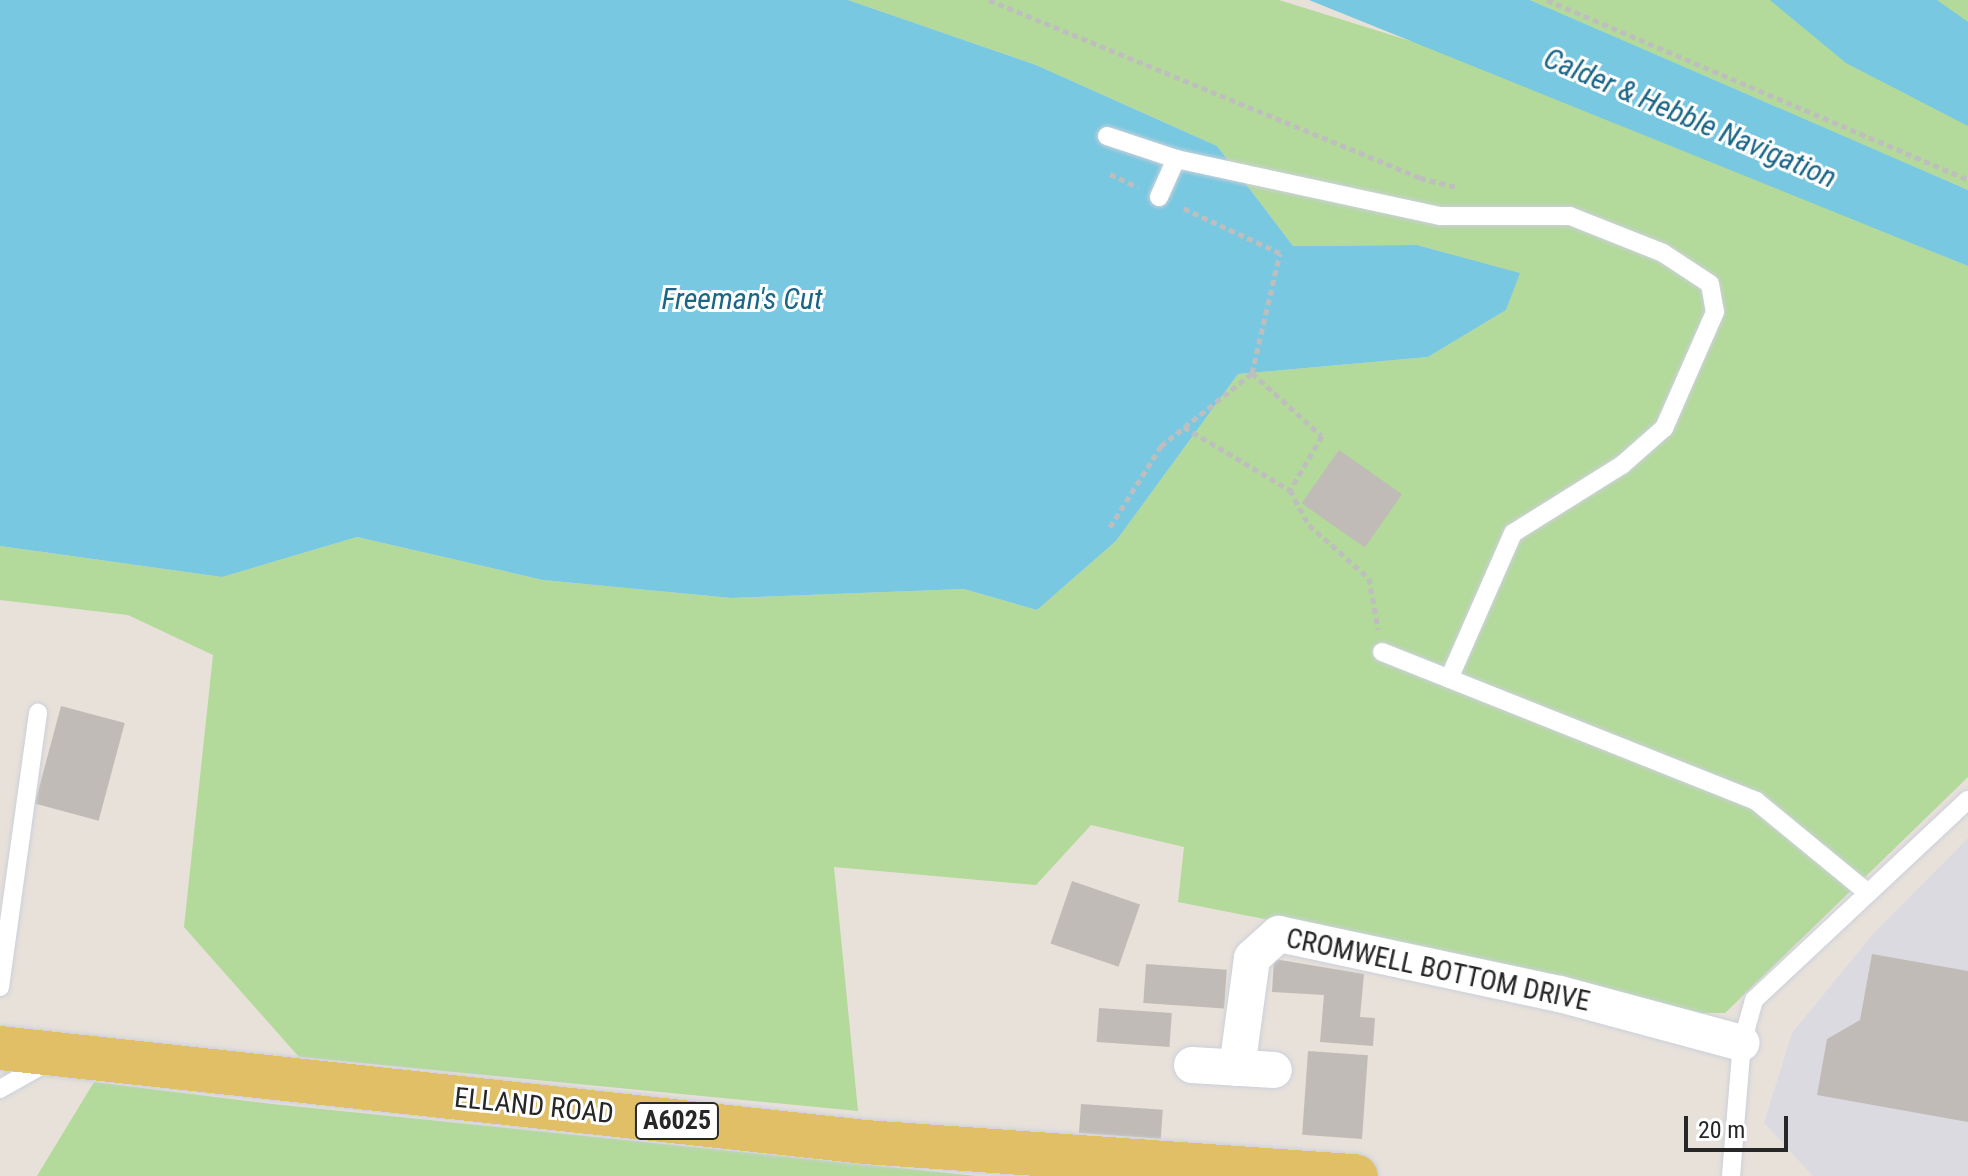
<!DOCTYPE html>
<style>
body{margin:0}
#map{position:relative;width:1968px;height:1176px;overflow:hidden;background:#e8e1da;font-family:"Roboto Condensed",sans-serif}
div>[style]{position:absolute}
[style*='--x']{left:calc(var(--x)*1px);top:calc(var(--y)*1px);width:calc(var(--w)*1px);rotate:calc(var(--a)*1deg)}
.industrial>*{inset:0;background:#dcdae1}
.green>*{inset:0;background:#b3d99b}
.water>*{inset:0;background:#77c8e0}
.building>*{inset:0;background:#c0bbb6;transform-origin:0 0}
.path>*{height:5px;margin-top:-2.5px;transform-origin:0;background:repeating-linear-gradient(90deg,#bebebe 0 6px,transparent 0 10px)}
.roads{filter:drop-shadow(0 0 2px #ccd0db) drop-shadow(0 0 2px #ccd0db)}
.lane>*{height:18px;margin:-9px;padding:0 9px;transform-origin:9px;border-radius:9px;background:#fff}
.street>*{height:36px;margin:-18px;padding:0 18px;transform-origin:18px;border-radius:18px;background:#fff}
.primary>*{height:44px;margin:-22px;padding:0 22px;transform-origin:22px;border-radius:22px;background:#e0bf67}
span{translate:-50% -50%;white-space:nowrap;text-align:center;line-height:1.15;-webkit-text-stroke:6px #fff;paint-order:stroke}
.shield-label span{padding:2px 6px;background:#fff;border:2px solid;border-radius:6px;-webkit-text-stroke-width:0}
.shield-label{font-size:26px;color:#272727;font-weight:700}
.street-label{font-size:28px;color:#272727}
.water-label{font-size:30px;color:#1b6687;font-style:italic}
.scale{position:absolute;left:1684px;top:1116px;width:104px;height:36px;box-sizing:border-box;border:4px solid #272727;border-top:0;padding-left:10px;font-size:24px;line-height:28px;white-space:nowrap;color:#272727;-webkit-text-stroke:6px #fff;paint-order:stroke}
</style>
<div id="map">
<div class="industrial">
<i style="clip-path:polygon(1968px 838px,1968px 1176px,1813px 1176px,1764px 1123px,1792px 1033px,1874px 933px)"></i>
</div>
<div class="green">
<i style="clip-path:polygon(848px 0,1279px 0,1446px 52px,1968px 266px,1968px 777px,1725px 1013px,1679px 1013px,1484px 962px,1178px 902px,1184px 847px,1091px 825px,1036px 885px,834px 867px,858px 1111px,299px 1057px,184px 927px,213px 655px,128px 615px,0 600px,0 546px,222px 577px,357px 537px,543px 580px,731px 598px,964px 589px,1037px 610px,1116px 541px,1238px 374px,1428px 357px,1506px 310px,1519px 273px,1417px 245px,1293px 246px,1217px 146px,1036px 65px)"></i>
<i style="clip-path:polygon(1530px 0,1968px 0,1968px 190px,1647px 51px)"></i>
<i style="clip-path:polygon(94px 1082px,273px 1104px,977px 1176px,37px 1176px)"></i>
</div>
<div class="water">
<i style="clip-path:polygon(0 0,848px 0,1036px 65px,1217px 146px,1293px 246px,1417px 245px,1520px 273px,1506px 310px,1428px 357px,1238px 374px,1116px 541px,1037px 610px,964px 589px,731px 598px,543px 580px,357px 537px,222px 577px,0 546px)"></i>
<i style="clip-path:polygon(1309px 0,1530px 0,1968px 190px,1968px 266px)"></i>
<i style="clip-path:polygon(1770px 0,1937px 0,1968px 22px,1968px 126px,1846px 63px)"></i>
</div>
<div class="building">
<i style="left:1339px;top:450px;width:77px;height:65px;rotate:35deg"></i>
<i style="left:61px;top:706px;width:66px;height:101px;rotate:15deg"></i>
<i style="left:1072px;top:881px;width:72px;height:66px;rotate:19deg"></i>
<i style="clip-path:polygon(1872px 954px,1968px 971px,1968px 1122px,1817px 1095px,1827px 1039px,1860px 1020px)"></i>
<i style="clip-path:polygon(1274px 959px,1364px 974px,1360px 1017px,1375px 1018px,1373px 1046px,1320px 1042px,1324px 995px,1272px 992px)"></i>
<i style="left:1146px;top:964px;width:81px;height:39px;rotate:4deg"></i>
<i style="left:1099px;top:1008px;width:73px;height:34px;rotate:4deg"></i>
<i style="left:1308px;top:1051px;width:60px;height:84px;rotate:4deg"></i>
<i style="left:1081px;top:1104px;width:82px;height:29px;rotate:4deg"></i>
</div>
<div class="path">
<i style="--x:989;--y:0;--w:466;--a:22.4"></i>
<i style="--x:1420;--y:178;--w:38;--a:14"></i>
<i style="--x:1547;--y:0;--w:458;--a:23.1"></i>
<i style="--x:1110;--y:174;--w:31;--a:25"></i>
<i style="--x:1252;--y:373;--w:94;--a:42"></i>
<i style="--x:1322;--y:436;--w:63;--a:120.7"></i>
<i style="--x:1184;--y:427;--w:123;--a:30.7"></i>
<i style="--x:1290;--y:490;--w:40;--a:62"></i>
<i style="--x:1309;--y:525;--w:80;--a:41.5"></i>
<i style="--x:1369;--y:578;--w:52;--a:80"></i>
<i style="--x:1110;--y:527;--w:96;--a:-57.8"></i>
<i style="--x:1161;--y:446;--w:117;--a:-38.7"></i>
<i style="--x:1252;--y:373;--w:123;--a:-76.9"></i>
<i style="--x:1280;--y:253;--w:107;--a:-155.1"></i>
</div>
<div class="roads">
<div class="lane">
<i style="--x:1107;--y:136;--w:73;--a:18.4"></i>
<i style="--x:1159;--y:197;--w:42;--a:-65.9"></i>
<i style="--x:1176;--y:159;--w:270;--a:12.2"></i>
<i style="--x:1440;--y:216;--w:130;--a:0"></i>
<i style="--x:1570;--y:216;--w:100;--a:21.7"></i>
<i style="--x:1663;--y:253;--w:56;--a:33.4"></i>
<i style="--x:1710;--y:284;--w:28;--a:80"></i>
<i style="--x:1715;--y:312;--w:127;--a:113.7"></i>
<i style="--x:1664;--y:428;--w:56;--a:138.6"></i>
<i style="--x:1622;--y:465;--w:128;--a:148"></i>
<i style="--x:1513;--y:533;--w:159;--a:113.7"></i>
<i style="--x:1382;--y:652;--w:403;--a:21.7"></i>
<i style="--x:1756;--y:801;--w:145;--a:39.4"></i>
<i style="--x:0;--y:987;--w:277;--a:-82.1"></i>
<i style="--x:0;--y:1089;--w:55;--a:-29.4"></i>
<i style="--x:1731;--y:1176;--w:133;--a:-85.3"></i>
<i style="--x:1742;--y:1043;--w:45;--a:-74.4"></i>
<i style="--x:1754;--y:1000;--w:293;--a:-43.1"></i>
</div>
<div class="street">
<i style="--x:1192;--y:1065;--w:82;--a:3.5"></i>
<i style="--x:1237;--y:1068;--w:111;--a:-82.2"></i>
<i style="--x:1252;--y:958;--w:36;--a:-42"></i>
<i style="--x:1279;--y:934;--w:287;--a:12.1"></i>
<i style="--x:1560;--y:994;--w:188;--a:15.1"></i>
</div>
<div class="primary">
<i style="--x:0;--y:1048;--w:870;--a:6.2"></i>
<i style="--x:865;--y:1142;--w:492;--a:4"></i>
</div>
</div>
<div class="shield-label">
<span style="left:677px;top:1121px">A6025</span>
</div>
<div class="street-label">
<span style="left:1438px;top:970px;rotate:12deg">CROMWELL BOTTOM DRIVE</span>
<span style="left:534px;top:1106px;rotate:6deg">ELLAND ROAD</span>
</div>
<div class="water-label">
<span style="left:1690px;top:118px;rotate:23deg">Calder &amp; Hebble Navigation</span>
<span style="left:742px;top:299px">Freeman's Cut</span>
</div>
<div class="scale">20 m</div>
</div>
